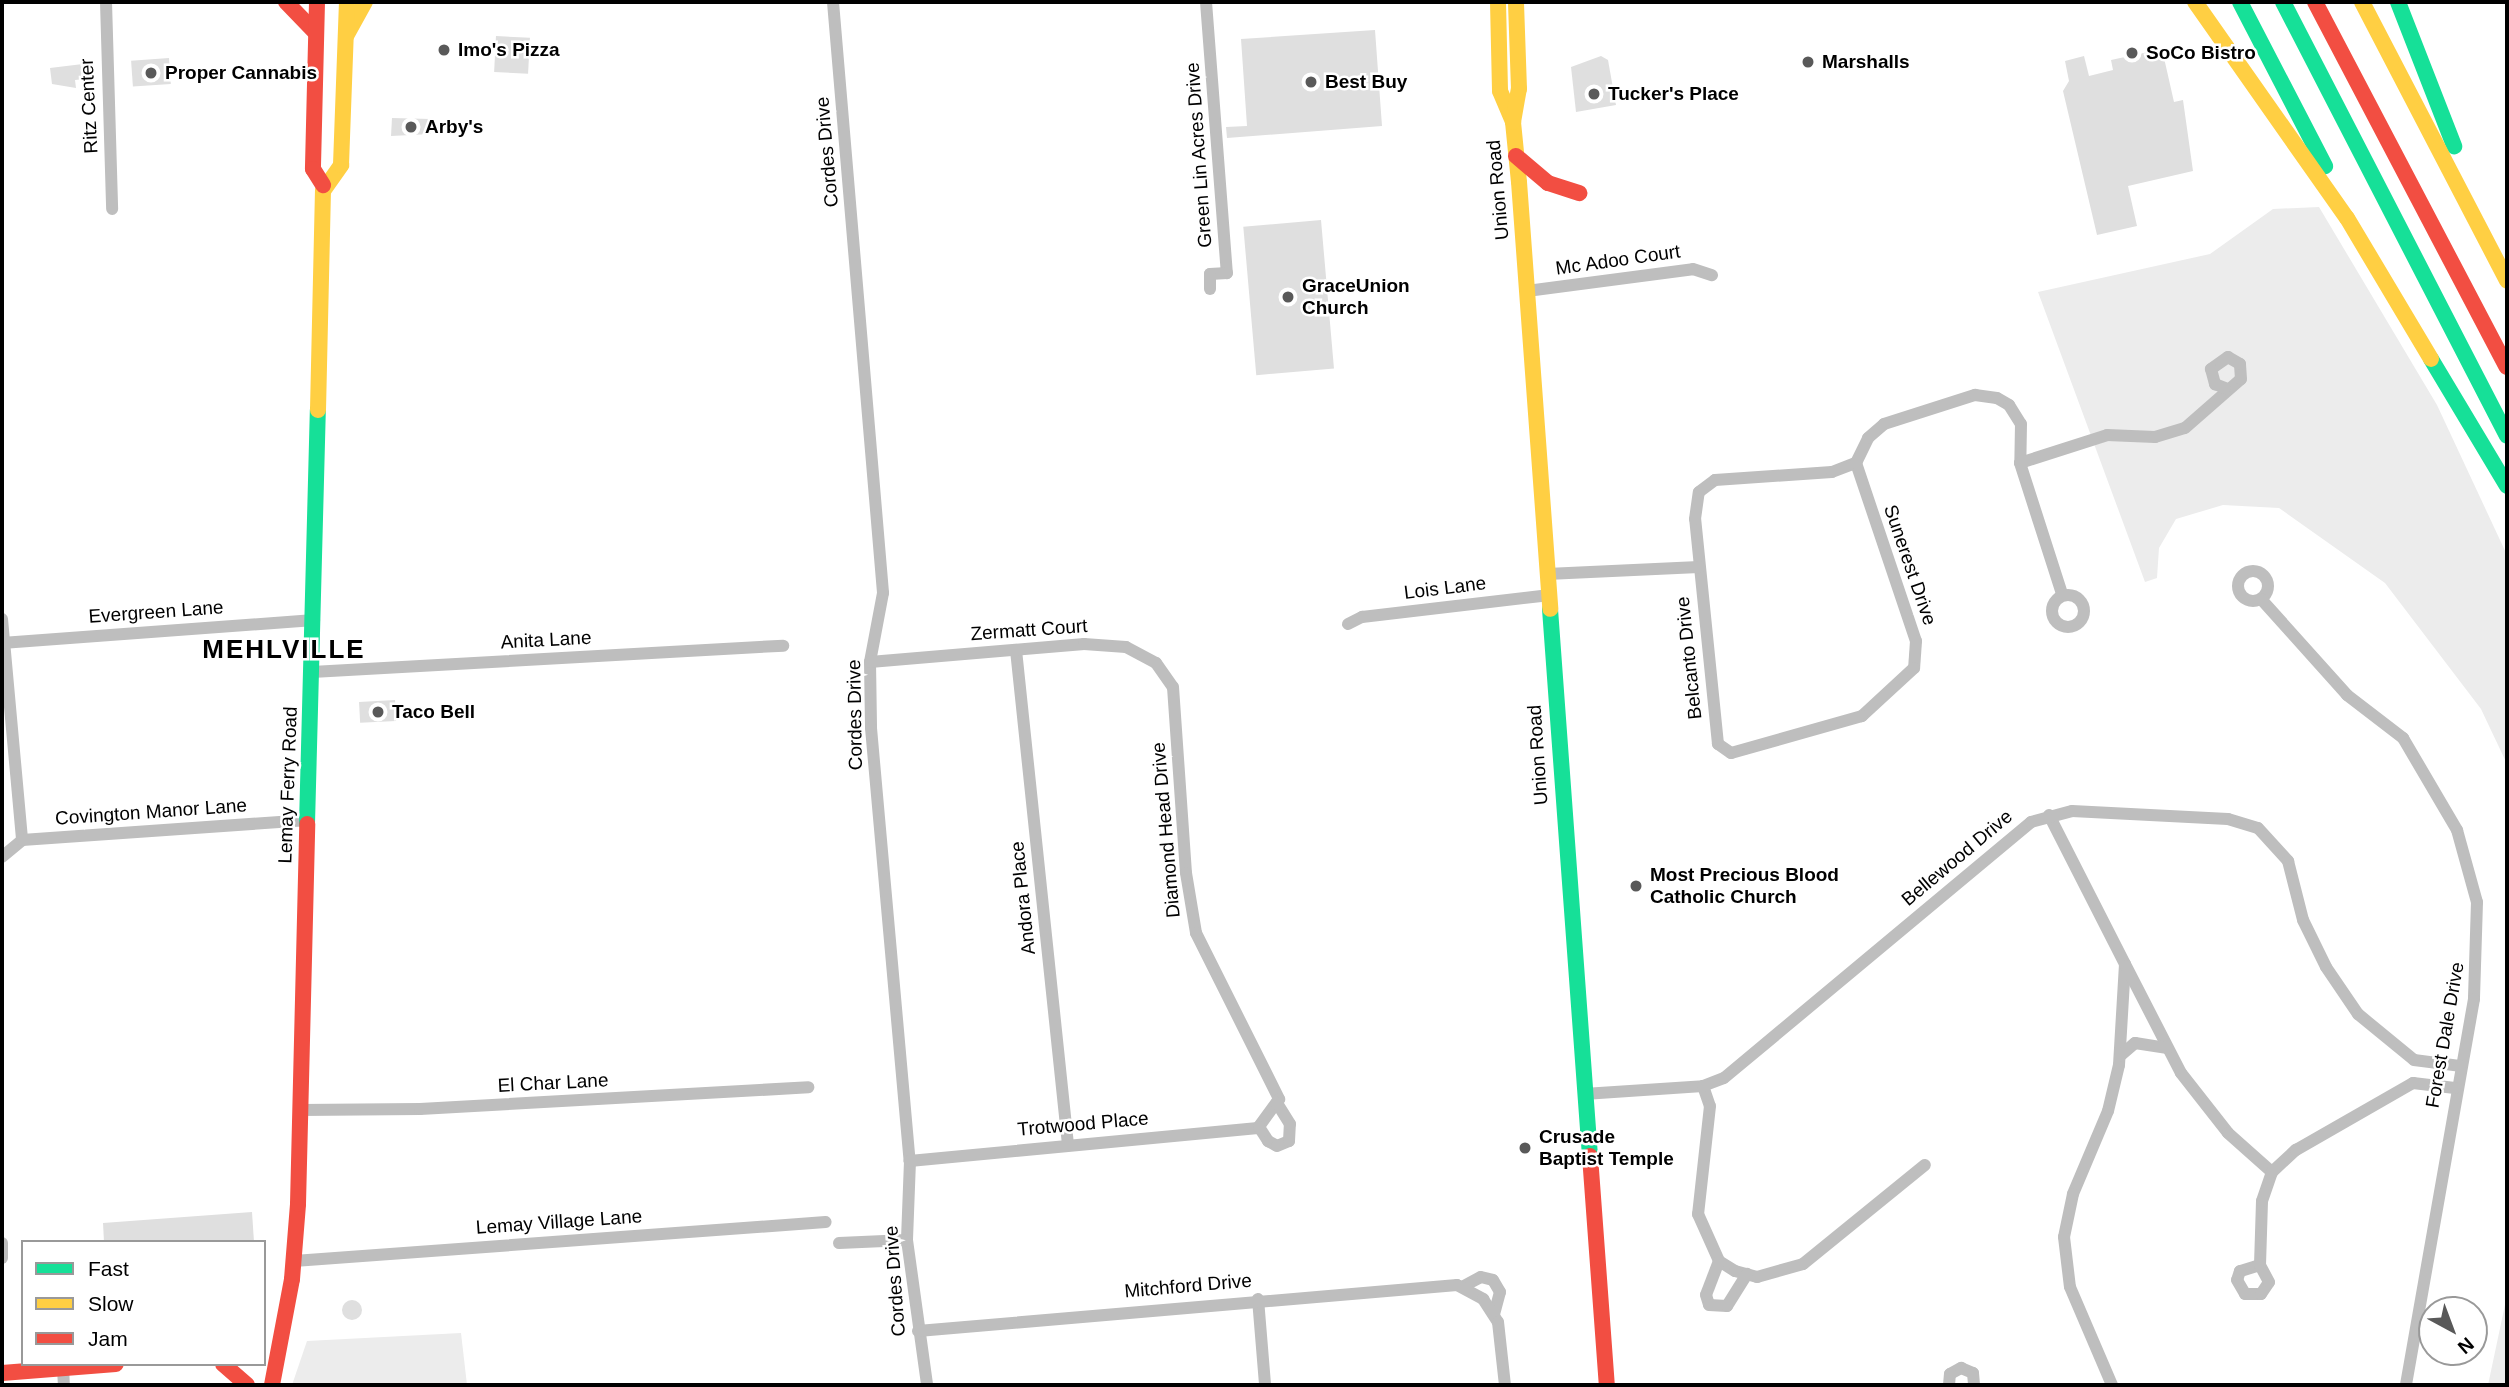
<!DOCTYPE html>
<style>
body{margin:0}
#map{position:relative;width:2509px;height:1387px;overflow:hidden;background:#fff;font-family:Helvetica,sans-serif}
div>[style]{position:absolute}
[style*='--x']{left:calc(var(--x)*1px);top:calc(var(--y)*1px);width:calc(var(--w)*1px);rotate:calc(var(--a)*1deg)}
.green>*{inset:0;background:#ececec}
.building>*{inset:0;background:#dfdfdf;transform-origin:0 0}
.round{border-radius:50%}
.street>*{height:12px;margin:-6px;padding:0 6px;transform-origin:6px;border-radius:6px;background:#bebebe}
.street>.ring{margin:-6px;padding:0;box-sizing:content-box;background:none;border:12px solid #bebebe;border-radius:50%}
.fast>*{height:16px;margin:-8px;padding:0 8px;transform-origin:8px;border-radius:8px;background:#16e098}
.slow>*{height:16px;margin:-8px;padding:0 8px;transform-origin:8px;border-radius:8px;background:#ffcf43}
.jam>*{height:16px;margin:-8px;padding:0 8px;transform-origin:8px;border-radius:8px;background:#f24e42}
.dots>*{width:19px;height:19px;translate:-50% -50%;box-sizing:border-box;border:4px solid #fff;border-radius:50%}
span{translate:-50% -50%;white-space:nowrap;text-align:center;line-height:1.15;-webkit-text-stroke:5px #fff;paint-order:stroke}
.poi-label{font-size:19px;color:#000;font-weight:700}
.left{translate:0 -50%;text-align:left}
.street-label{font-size:19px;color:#000}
.district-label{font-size:26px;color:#000;font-weight:700;letter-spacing:2px}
.frame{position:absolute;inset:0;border:4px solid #000;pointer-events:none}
.legend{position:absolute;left:21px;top:1240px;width:245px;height:126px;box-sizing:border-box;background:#fff;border:2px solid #999;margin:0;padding:9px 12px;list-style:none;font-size:21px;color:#000}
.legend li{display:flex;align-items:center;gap:14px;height:35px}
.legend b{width:35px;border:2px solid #999}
.north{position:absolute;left:2418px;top:1296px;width:70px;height:70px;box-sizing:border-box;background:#fff;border:2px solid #999;border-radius:50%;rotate:139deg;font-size:19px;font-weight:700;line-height:28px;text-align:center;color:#000}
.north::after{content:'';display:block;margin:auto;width:24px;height:32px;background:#595959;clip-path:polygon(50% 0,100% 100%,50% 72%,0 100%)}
</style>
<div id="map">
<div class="green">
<i style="clip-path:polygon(2319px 207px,2437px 405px,2507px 555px,2507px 764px,2481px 709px,2385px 583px,2279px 508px,2223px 505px,2176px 519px,2159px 548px,2157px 578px,2145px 582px,2038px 292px,2210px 254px,2273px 209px)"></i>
<i style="clip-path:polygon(2507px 1294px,2507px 1385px,2488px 1385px,2506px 1300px)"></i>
<i style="clip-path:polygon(461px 1333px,467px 1385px,292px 1385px,307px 1341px)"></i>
</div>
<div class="building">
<i style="clip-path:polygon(1375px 30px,1382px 126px,1227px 138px,1226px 127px,1247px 126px,1241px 39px)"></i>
<i style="left:496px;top:36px;width:34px;height:36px;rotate:3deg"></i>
<i style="clip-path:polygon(2162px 49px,2174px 102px,2183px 100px,2193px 171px,2128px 186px,2137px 226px,2097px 235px,2063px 91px,2069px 81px,2065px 61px,2084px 56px,2089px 76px,2113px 70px,2111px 60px)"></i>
<i style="clip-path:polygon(1601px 56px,1608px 60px,1616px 105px,1576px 112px,1571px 67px)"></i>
<i style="left:169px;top:58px;width:26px;height:38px;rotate:86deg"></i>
<i style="clip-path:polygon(83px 64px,85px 79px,75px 80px,76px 88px,52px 84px,50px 68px)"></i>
<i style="clip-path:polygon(392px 118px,431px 119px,431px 134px,391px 136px)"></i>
<i style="left:1321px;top:220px;width:149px;height:78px;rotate:85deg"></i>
<i style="left:395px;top:700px;width:21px;height:36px;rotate:87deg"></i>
<i style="clip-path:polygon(252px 1212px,254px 1242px,104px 1242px,103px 1223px)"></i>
<i class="round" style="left:342px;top:1300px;width:20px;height:20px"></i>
</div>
<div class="street">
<i style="--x:106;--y:2;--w:207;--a:88.3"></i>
<i style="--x:833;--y:2;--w:593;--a:85.16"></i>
<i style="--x:883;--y:593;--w:70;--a:100.7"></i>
<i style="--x:870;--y:662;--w:66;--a:89.1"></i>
<i style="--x:871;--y:728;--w:435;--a:84.9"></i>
<i style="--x:910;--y:1161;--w:79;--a:92.2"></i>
<i style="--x:907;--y:1240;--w:146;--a:82.1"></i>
<i style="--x:1206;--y:2;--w:272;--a:85.6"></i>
<i style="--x:1227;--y:273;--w:17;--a:177"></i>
<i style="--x:1210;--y:274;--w:15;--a:90"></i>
<i style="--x:1527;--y:291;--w:167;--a:-7.5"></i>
<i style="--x:1693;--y:269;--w:20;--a:18"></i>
<i style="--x:1856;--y:463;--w:188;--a:71.4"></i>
<i style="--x:1916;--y:641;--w:27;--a:94"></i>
<i style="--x:1914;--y:668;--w:71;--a:137.3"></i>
<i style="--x:1862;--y:716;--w:136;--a:164.2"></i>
<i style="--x:1731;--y:753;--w:16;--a:-145"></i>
<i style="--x:1718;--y:744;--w:226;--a:-95.8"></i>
<i style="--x:1695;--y:519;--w:27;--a:-82"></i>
<i style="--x:1699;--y:492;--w:20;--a:-37"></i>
<i style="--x:1715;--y:480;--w:117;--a:-3.9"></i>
<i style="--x:1832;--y:472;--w:26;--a:-21"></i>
<i style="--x:1856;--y:463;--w:28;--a:-64"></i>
<i style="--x:1868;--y:438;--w:21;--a:-41"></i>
<i style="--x:1884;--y:424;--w:96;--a:-17.7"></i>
<i style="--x:1975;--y:395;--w:22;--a:8"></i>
<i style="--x:1997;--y:398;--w:14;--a:30"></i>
<i style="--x:2009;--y:405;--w:22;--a:58"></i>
<i style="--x:2021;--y:424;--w:39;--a:91"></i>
<i style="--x:2020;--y:463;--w:138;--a:72.2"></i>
<i style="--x:2020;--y:463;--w:91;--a:-17.8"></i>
<i style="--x:2107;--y:435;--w:48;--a:2.4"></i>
<i style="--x:2155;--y:437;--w:31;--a:-17"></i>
<i style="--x:2185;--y:428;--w:74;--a:-41.2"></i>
<i style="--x:2241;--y:379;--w:15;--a:-94"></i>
<i style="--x:2240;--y:364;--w:14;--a:-150"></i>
<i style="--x:2228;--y:357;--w:21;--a:145"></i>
<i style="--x:2211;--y:369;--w:16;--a:75"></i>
<i style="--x:2215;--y:384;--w:11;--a:22"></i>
<i class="ring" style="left:2238px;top:571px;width:18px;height:18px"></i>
<i style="--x:1547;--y:574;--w:152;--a:-2.6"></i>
<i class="ring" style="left:2052px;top:595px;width:20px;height:20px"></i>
<i style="--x:2261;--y:599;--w:129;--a:48.1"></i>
<i style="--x:2347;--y:695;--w:71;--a:37.5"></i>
<i style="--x:2403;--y:738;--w:107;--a:59.6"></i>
<i style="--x:2457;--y:830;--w:75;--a:74.5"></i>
<i style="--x:2477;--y:902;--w:97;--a:91.8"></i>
<i style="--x:2474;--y:999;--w:392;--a:100"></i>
<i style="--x:2;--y:619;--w:222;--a:84.8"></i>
<i style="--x:1348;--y:624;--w:16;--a:-27"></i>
<i style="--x:1362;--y:617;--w:187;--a:-6.7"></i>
<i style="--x:2;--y:643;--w:313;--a:-4.2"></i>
<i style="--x:1016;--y:650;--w:496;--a:84"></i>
<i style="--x:870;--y:662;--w:215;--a:-4.8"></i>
<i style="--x:1084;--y:644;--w:42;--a:4.1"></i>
<i style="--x:1126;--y:647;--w:34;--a:28"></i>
<i style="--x:1156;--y:663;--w:29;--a:55"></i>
<i style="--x:1173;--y:687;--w:186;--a:86"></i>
<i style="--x:1186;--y:873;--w:61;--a:80.5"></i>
<i style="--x:1196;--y:933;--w:186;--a:63.4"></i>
<i style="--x:1279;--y:1099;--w:36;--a:126"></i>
<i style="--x:1258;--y:1128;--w:350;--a:174.6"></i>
<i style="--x:312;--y:672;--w:472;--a:-3.2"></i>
<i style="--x:2049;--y:815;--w:167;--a:63"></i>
<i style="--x:2125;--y:964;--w:101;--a:93.4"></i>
<i style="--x:2119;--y:1065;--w:47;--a:103.4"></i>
<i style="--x:2108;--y:1111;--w:90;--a:112.9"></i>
<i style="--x:2073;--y:1194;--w:44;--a:101.8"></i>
<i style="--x:2064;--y:1237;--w:50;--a:83.2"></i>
<i style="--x:2070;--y:1287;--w:107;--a:66.8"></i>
<i style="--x:2;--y:857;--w:26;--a:-40"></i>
<i style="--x:22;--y:840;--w:287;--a:-4"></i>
<i style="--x:2126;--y:966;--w:120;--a:62.8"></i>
<i style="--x:2181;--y:1073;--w:76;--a:51.9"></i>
<i style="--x:2228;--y:1133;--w:59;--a:41.6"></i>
<i style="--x:2120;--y:1056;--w:20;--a:-41"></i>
<i style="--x:2135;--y:1043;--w:33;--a:9"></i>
<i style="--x:1703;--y:1086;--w:21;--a:71"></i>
<i style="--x:1710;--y:1106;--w:109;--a:96.3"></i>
<i style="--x:1698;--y:1214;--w:51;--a:65.9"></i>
<i style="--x:1719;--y:1261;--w:19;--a:32"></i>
<i style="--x:1735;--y:1271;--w:23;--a:15"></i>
<i style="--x:1757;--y:1277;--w:48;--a:-15.8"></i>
<i style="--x:1803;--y:1264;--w:157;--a:-39.1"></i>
<i style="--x:1584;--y:1094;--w:119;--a:-3.8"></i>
<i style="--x:1703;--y:1086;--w:22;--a:-21"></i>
<i style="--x:1724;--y:1078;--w:400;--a:-39.8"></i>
<i style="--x:2031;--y:822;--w:42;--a:-15"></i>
<i style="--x:2072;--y:811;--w:156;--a:2.9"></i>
<i style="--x:2228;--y:819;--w:31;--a:17"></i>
<i style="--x:2258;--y:828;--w:45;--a:47.7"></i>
<i style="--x:2288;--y:861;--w:61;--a:75.7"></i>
<i style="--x:2303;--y:920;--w:52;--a:63.9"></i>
<i style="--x:2326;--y:967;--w:57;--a:55.8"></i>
<i style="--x:2358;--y:1014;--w:72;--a:39.4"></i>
<i style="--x:2414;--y:1060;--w:46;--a:7.4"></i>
<i style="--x:300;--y:1110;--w:120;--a:-0.5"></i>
<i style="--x:420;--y:1109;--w:389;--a:-3.2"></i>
<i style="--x:1259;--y:1127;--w:17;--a:57"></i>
<i style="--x:1268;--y:1141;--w:10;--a:29"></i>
<i style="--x:1277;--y:1146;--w:13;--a:-23"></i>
<i style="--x:1289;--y:1141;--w:17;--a:-87"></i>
<i style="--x:1290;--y:1124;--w:25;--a:-122"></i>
<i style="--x:2;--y:1243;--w:15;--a:90"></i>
<i style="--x:839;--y:1243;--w:68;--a:-2.5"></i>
<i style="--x:294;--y:1261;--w:533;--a:-4.19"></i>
<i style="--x:1719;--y:1261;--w:36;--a:111"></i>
<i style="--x:1706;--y:1295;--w:10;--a:73"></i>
<i style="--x:1709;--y:1305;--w:18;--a:3"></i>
<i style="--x:1727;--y:1306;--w:38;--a:-58"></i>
<i style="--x:2260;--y:1265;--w:21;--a:163"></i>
<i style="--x:2240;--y:1271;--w:9;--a:108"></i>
<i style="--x:2237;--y:1280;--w:16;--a:60"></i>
<i style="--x:2245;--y:1294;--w:16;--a:0"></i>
<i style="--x:2261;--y:1294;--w:14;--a:-56"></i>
<i style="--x:2269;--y:1282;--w:19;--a:-118"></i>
<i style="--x:2260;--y:1265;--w:64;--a:-88.2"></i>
<i style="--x:2262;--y:1201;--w:31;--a:-71"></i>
<i style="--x:2272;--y:1172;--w:33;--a:-43"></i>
<i style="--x:2296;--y:1150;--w:135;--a:-29.8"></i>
<i style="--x:2413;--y:1083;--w:42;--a:6.8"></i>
<i style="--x:1462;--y:1287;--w:21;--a:-28"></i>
<i style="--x:1481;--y:1277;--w:12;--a:14"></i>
<i style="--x:1493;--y:1280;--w:14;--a:60"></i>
<i style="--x:1500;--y:1292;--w:23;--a:105"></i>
<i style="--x:1258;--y:1299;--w:86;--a:85.3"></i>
<i style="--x:918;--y:1331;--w:541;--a:-4.88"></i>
<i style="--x:1457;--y:1285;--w:30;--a:28"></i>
<i style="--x:1483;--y:1299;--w:27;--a:57"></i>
<i style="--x:1498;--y:1322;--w:63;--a:83.7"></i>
<i style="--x:63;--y:1368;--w:17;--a:87"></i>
<i style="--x:1949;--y:1385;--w:11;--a:-85"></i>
<i style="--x:1950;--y:1374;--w:13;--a:-29"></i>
<i style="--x:1961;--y:1368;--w:13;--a:23"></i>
<i style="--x:1973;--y:1373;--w:12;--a:85"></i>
</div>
<div class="fast">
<i style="--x:2240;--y:2;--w:185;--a:62.6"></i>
<i style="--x:2283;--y:2;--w:488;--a:62.7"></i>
<i style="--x:2398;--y:2;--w:155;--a:68.7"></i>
<i style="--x:2431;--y:359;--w:148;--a:59.1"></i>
<i style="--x:1550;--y:609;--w:548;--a:85.82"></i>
<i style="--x:307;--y:824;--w:414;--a:-88.5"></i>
</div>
<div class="slow">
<i style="--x:1498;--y:2;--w:89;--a:88.7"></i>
<i style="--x:1500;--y:91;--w:34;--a:67"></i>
<i style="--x:1513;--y:122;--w:60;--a:84.3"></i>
<i style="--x:1519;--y:182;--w:428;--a:85.8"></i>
<i style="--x:2195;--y:2;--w:264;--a:54.9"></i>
<i style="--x:2347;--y:218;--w:164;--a:59.2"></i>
<i style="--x:2362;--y:2;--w:314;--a:62.5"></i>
<i style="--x:346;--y:36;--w:39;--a:-61"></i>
<i style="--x:1513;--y:122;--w:34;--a:-80"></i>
<i style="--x:1519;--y:89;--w:87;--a:-92"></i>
<i style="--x:318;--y:410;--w:219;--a:-88.7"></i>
<i style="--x:323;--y:191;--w:32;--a:-55"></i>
<i style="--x:341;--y:165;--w:163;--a:-87.9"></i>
</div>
<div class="jam">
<i style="--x:286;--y:2;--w:43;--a:45.9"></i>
<i style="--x:317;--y:2;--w:167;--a:91.4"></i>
<i style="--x:313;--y:169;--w:19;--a:58"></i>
<i style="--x:2315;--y:2;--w:412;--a:62.3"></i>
<i style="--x:1516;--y:156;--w:42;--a:40.2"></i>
<i style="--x:1548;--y:183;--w:33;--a:18"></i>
<i style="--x:1590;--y:1156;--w:230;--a:85.8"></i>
<i style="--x:223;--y:1364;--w:32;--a:41"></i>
<i style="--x:2;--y:1373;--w:114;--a:-4.5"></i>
<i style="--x:272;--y:1385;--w:108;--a:-79.3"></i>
<i style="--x:292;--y:1279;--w:75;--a:-85.4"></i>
<i style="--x:298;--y:1204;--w:380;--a:-88.6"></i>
</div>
<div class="dots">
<i style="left:444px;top:50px;background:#595959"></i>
<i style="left:2132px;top:53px;background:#595959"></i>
<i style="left:1808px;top:62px;background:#595959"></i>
<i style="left:151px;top:73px;background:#595959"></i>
<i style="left:1311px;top:82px;background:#595959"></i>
<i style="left:1594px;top:94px;background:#595959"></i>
<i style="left:411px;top:127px;background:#595959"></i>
<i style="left:1288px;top:297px;background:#595959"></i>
<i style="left:378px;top:712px;background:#595959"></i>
<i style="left:1636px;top:886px;background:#595959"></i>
<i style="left:1525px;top:1148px;background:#595959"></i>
</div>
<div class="poi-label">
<span class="left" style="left:458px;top:50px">Imo's Pizza</span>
<span class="left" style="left:2146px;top:53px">SoCo Bistro</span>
<span class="left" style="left:1822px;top:62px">Marshalls</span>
<span class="left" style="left:165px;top:73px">Proper Cannabis</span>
<span class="left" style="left:1325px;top:82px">Best Buy</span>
<span class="left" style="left:1608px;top:94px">Tucker's Place</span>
<span class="left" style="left:425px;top:127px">Arby's</span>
<span class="left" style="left:1302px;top:297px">GraceUnion<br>Church</span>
<span class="left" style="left:392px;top:712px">Taco Bell</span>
<span class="left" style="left:1650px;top:886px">Most Precious Blood<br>Catholic Church</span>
<span class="left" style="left:1539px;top:1148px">Crusade<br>Baptist Temple</span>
</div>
<div class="street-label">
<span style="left:89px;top:106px;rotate:-93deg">Ritz Center</span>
<span style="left:827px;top:152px;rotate:-95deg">Cordes Drive</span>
<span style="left:1199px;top:155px;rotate:-94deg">Green Lin Acres Drive</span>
<span style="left:1498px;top:190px;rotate:-95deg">Union Road</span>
<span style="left:1618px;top:260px;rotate:-8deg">Mc Adoo Court</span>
<span style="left:1910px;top:565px;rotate:71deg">Sunerest Drive</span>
<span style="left:1445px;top:588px;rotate:-7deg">Lois Lane</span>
<span style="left:156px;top:612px;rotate:-4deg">Evergreen Lane</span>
<span style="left:1029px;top:630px;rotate:-4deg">Zermatt Court</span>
<span style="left:546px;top:640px;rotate:-3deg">Anita Lane</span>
<span style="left:1689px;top:658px;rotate:-96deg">Belcanto Drive</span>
<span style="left:855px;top:715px;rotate:-91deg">Cordes Drive</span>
<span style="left:1538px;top:755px;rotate:-94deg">Union Road</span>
<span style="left:288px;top:785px;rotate:-88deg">Lemay Ferry Road</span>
<span style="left:151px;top:812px;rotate:-4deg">Covington Manor Lane</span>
<span style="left:1166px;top:830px;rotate:-95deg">Diamond Head Drive</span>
<span style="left:1957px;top:858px;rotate:-40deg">Bellewood Drive</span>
<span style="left:1023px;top:898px;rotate:-96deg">Andora Place</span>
<span style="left:2445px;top:1035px;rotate:-80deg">Forest Dale Drive</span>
<span style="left:553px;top:1083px;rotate:-3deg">El Char Lane</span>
<span style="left:1083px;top:1124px;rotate:-5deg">Trotwood Place</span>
<span style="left:559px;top:1222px;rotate:-4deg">Lemay Village Lane</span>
<span style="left:895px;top:1281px;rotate:-94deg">Cordes Drive</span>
<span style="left:1188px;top:1286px;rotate:-5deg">Mitchford Drive</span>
</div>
<div class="district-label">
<span style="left:284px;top:650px">MEHLVILLE</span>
</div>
<div class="frame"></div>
<ul class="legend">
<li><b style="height:9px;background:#16e098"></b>Fast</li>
<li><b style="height:9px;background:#ffcf43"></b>Slow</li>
<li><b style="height:9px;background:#f24e42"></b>Jam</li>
</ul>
<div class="north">N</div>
</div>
